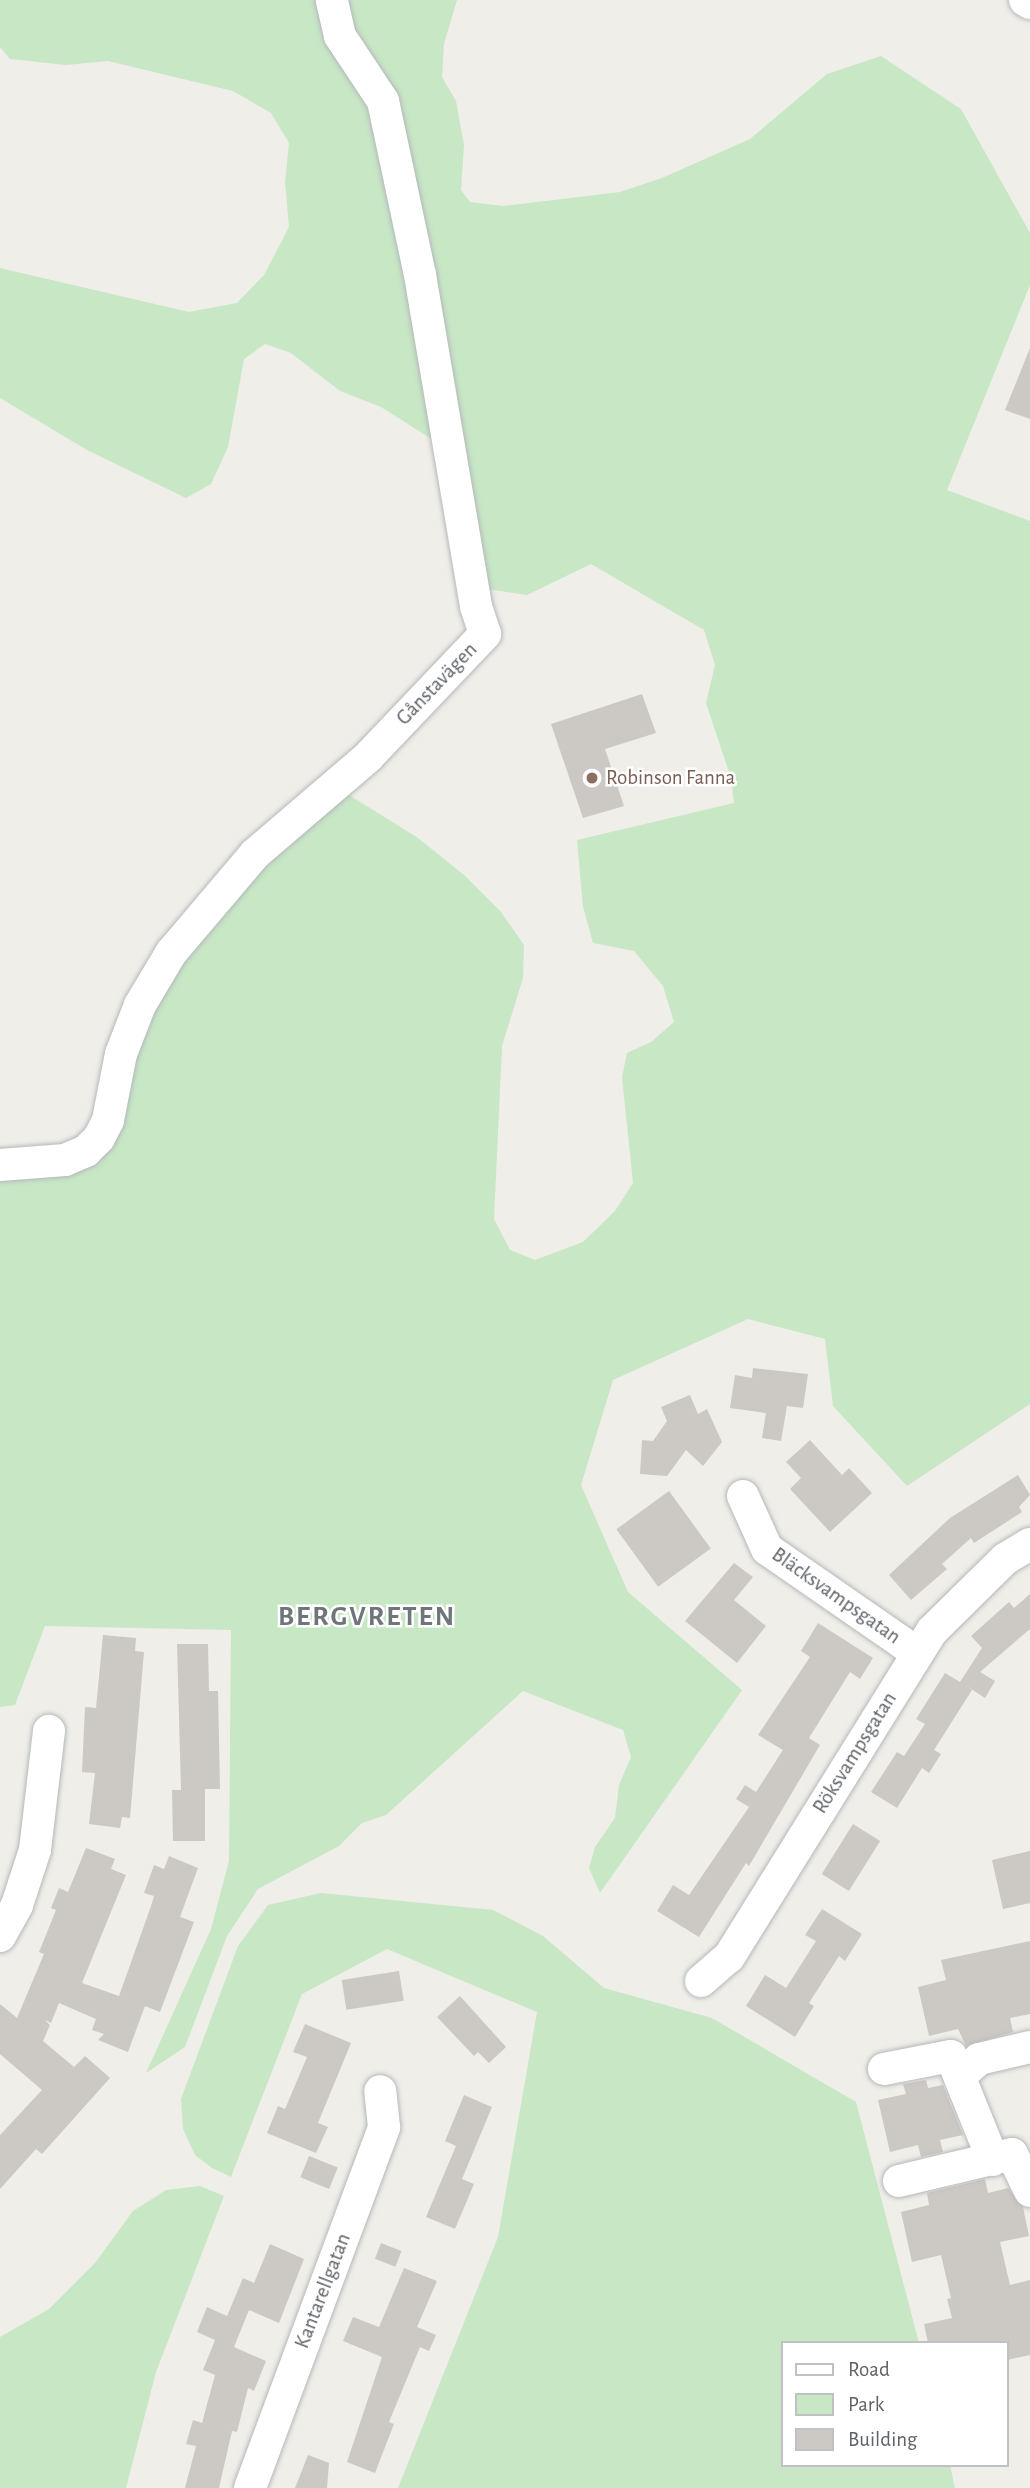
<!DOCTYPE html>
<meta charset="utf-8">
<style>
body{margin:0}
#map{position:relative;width:1030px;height:2488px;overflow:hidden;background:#f0eee8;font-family:"Alegreya Sans",sans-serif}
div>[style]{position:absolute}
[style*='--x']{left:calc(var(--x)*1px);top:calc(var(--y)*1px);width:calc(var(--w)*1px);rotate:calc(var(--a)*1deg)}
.green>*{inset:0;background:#c7e7c5}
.building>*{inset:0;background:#ccc9c4;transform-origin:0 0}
.roads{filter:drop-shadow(0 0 2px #b5b8bb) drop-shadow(0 0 2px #b5b8bb)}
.minor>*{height:32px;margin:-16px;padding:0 16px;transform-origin:16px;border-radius:16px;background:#fff}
.dots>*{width:19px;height:19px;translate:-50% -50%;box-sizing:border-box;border:4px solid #fff;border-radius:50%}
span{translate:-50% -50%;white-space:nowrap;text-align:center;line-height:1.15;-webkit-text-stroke:5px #fff;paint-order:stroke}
.street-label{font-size:21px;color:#5f6367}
.education-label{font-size:21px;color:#785e54}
.left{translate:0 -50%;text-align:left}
.district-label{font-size:28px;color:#707579;font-weight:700;letter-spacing:2px}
.legend{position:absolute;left:781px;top:2341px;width:228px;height:126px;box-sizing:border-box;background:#fff;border:2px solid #bfc1c2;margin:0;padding:9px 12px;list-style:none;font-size:21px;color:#5f6367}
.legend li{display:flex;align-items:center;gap:14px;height:35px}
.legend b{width:35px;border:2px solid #bfc1c2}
</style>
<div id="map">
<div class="green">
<i style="clip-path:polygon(0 0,457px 0,444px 44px,442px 77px,456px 101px,464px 145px,461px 190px,470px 202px,503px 206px,620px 192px,662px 178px,750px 139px,827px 74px,881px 56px,961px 109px,1030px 233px,1030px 285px,947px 490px,1030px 521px,1030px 1404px,907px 1486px,833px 1406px,825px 1339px,748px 1319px,613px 1380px,581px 1485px,628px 1592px,742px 1690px,600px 1893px,589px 1868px,595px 1847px,615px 1818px,619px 1785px,631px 1757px,623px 1730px,523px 1691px,386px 1815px,362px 1823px,339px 1846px,258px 1889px,227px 1936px,185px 2047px,146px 2073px,211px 1929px,229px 1861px,231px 1630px,45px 1626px,15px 1705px,0 1707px,0 1175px,93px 1160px,129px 1058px,177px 957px,262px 862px,346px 793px,418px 838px,464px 875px,501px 912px,524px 945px,523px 978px,502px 1046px,494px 1219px,510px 1250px,535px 1260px,583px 1242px,615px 1211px,633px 1183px,622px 1077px,627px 1053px,651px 1042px,674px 1022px,663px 986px,634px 951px,593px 943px,583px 907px,577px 840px,734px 803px,731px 778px,706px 703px,715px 665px,704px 630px,591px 564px,527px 595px,487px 589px,465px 460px,381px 407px,340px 391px,291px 353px,265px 344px,244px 359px,228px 447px,211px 484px,186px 498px,87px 450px,0 398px,0 268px,189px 312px,237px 303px,264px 275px,289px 227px,285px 182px,289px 143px,271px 113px,233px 91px,108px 61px,66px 65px,10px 59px,0 47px)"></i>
<i style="clip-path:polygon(321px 1893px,493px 1910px,543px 1936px,604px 1988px,712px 2018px,856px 2102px,919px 2343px,783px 2343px,783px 2465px,950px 2465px,955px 2488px,398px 2488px,498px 2237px,537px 2012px,387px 1949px,302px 1994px,231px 2177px,212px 2168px,195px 2155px,183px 2129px,181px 2099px,238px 1946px,268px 1905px)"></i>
<i style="clip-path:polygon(200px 2186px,224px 2196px,156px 2372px,126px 2488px,0 2488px,0 2337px,49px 2309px,95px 2263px,133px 2211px,166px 2190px)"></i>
</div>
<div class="building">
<i style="clip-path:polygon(1030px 348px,1030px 419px,1005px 410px)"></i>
<i style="clip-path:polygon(642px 694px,656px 733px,605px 749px,624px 806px,583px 818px,551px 724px)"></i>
<i style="clip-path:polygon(753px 1368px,808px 1374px,803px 1408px,787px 1406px,781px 1441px,762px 1438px,766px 1413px,730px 1408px,735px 1375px,752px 1378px)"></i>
<i style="clip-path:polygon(690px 1395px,698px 1414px,707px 1409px,722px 1442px,703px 1466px,686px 1450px,667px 1476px,640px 1474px,642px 1440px,653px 1441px,667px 1421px,661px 1407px)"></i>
<i style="clip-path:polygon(810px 1440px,842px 1475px,849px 1468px,872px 1493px,830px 1532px,790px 1489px,801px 1478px,786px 1462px)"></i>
<i style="clip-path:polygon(1018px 1475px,1030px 1495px,1019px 1507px,1022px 1512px,974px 1543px,971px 1538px,942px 1564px,947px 1569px,911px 1600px,889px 1575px,950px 1518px)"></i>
<i style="left:669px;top:1491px;width:71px;height:65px;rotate:54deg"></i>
<i style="clip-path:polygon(734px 1563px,753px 1577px,734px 1600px,766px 1626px,737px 1663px,685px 1621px)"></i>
<i style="clip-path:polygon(1030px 1594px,1030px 1629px,980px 1672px,995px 1681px,985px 1698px,965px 1685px,972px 1690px,934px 1750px,941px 1754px,929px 1773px,922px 1768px,897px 1808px,871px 1792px,897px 1752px,904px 1756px,925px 1724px,916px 1719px,945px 1673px,960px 1682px,982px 1648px,971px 1636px,1009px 1602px,1014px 1608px)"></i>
<i style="clip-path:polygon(818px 1623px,873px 1658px,860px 1679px,850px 1672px,809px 1738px,820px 1745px,749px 1866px,746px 1863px,699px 1937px,657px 1911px,673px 1885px,689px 1895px,749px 1807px,736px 1799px,745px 1785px,756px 1792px,783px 1750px,758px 1735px,810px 1657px,801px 1651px)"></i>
<i style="clip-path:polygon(103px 1635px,136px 1638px,135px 1651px,144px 1652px,130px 1818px,122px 1817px,120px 1828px,89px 1824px,95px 1773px,82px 1772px,85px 1707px,96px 1708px)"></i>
<i style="clip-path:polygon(177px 1644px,208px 1644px,209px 1691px,218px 1691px,220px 1789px,205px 1789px,205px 1841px,173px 1841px,172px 1790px,181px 1790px)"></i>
<i style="left:853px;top:1824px;width:32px;height:59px;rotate:32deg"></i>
<i style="clip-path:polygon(86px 1848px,115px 1859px,111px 1869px,126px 1875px,82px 1983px,119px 1996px,151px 1906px,154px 1896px,144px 1893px,154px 1865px,164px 1869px,169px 1856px,198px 1868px,180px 1917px,194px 1922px,160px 2012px,145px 2006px,128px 2052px,98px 2040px,104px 2034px,92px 2030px,96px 2019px,59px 2003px,51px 2023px,45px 2020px,50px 2025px,43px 2041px,74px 2067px,85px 2056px,110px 2078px,42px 2154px,36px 2149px,0 2189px,0 2135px,42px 2090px,0 2054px,0 2004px,17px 2018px,44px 1954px,39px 1952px,56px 1910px,51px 1908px,59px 1888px,68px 1892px)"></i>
<i style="clip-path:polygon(1030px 1851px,1030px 1903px,1003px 1909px,992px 1860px)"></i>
<i style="clip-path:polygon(822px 1909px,862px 1934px,845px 1961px,839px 1956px,809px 2003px,814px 2006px,795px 2037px,746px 2006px,765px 1975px,786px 1988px,816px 1941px,805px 1935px)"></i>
<i style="clip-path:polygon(1030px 1941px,1030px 2014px,1010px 2018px,1013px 2032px,966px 2046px,958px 2029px,929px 2036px,918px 1987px,946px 1980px,941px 1960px)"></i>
<i style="left:399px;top:1971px;width:30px;height:58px;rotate:81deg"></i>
<i style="clip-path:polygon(460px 1996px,506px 2047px,489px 2063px,478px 2052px,474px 2056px,437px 2017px)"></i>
<i style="clip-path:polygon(305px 2024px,351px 2043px,318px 2123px,328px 2127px,316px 2153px,267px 2133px,278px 2106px,285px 2109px,307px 2057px,293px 2052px)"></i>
<i style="clip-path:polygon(926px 2080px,928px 2088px,943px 2085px,963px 2135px,940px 2140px,943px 2152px,921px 2157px,918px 2145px,890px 2152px,878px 2100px,906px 2094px,903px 2084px)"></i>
<i style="clip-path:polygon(464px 2095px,492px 2107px,462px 2179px,474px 2184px,455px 2229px,426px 2217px,456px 2146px,445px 2141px)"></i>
<i style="left:309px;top:2156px;width:31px;height:23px;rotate:22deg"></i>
<i style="clip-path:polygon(985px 2179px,988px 2193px,1008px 2188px,1023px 2207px,1029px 2236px,1000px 2242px,1010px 2285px,1030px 2280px,1030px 2355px,1007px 2360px,1007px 2343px,928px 2343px,924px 2324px,952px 2318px,947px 2299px,951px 2298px,941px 2255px,912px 2262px,901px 2212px,929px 2205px,927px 2193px)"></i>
<i style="left:381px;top:2243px;width:22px;height:17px;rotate:21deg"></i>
<i style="clip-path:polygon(270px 2244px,304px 2259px,279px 2323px,249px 2310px,234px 2347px,266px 2361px,254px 2391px,248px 2388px,237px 2432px,232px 2431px,219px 2488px,185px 2488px,196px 2446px,186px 2444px,193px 2420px,202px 2423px,215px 2375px,203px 2370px,215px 2340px,197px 2332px,207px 2307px,227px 2316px,243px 2278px,254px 2283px)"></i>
<i style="clip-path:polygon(404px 2268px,437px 2281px,417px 2327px,436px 2335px,429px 2351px,420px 2347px,389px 2422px,394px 2424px,375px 2473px,347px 2462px,382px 2357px,343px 2341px,353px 2317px,379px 2327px)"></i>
<i style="clip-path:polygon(308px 2455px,329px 2463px,327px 2488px,295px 2488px)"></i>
</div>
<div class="roads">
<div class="minor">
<i style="--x:1025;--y:0;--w:6;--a:31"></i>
<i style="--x:0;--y:1165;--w:65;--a:-4.4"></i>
<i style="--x:65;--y:1160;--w:23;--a:-23"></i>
<i style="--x:86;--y:1151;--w:18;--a:-45"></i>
<i style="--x:99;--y:1138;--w:20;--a:-63"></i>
<i style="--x:108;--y:1120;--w:67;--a:-78.9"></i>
<i style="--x:121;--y:1054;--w:53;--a:-68.8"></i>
<i style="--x:140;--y:1005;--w:61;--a:-59.2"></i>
<i style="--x:171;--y:953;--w:130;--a:-49.7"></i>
<i style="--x:255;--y:854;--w:149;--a:-40.6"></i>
<i style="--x:368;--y:757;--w:170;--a:-46.4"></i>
<i style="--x:485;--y:634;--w:29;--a:-108"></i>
<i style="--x:476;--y:606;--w:336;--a:-99.6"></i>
<i style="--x:420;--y:275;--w:178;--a:-102"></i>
<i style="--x:383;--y:101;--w:78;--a:-123.5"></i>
<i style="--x:340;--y:36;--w:37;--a:-103"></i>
<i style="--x:743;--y:1496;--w:58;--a:65.6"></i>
<i style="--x:767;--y:1549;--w:183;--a:34.7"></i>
<i style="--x:0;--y:1936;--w:35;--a:-61"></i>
<i style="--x:17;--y:1905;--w:58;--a:-71.9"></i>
<i style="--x:35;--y:1850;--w:120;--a:-83.3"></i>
<i style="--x:701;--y:1981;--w:37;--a:-41"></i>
<i style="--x:729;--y:1957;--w:384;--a:-58.1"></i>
<i style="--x:932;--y:1631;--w:103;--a:-44.6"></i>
<i style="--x:1005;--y:1559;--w:29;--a:-31"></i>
<i style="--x:884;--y:2069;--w:68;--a:-11"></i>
<i style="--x:951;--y:2056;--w:112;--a:68"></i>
<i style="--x:960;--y:2076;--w:25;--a:-42"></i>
<i style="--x:979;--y:2059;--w:52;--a:-13.2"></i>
<i style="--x:899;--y:2181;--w:116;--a:-13.4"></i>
<i style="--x:1012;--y:2154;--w:41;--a:64.1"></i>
<i style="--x:250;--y:2488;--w:385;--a:-69.6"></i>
<i style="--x:384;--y:2127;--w:36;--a:-96"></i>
</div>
</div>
<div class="dots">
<i style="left:592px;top:778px;background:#8d6e63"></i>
</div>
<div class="street-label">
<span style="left:437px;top:684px;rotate:-46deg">Gånstavägen</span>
<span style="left:836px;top:1596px;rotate:35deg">Bläcksvampsgatan</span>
<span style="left:855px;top:1753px;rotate:-58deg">Röksvampsgatan</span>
<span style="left:323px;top:2291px;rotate:-69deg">Kantarellgatan</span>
</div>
<div class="education-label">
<span class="left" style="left:606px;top:778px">Robinson Fanna</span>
</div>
<div class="district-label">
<span style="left:367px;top:1617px">BERGVRETEN</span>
</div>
<ul class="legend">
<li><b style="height:9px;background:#fff"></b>Road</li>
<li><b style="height:19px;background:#c7e7c5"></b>Park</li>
<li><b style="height:19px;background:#ccc9c4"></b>Building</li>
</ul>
</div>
